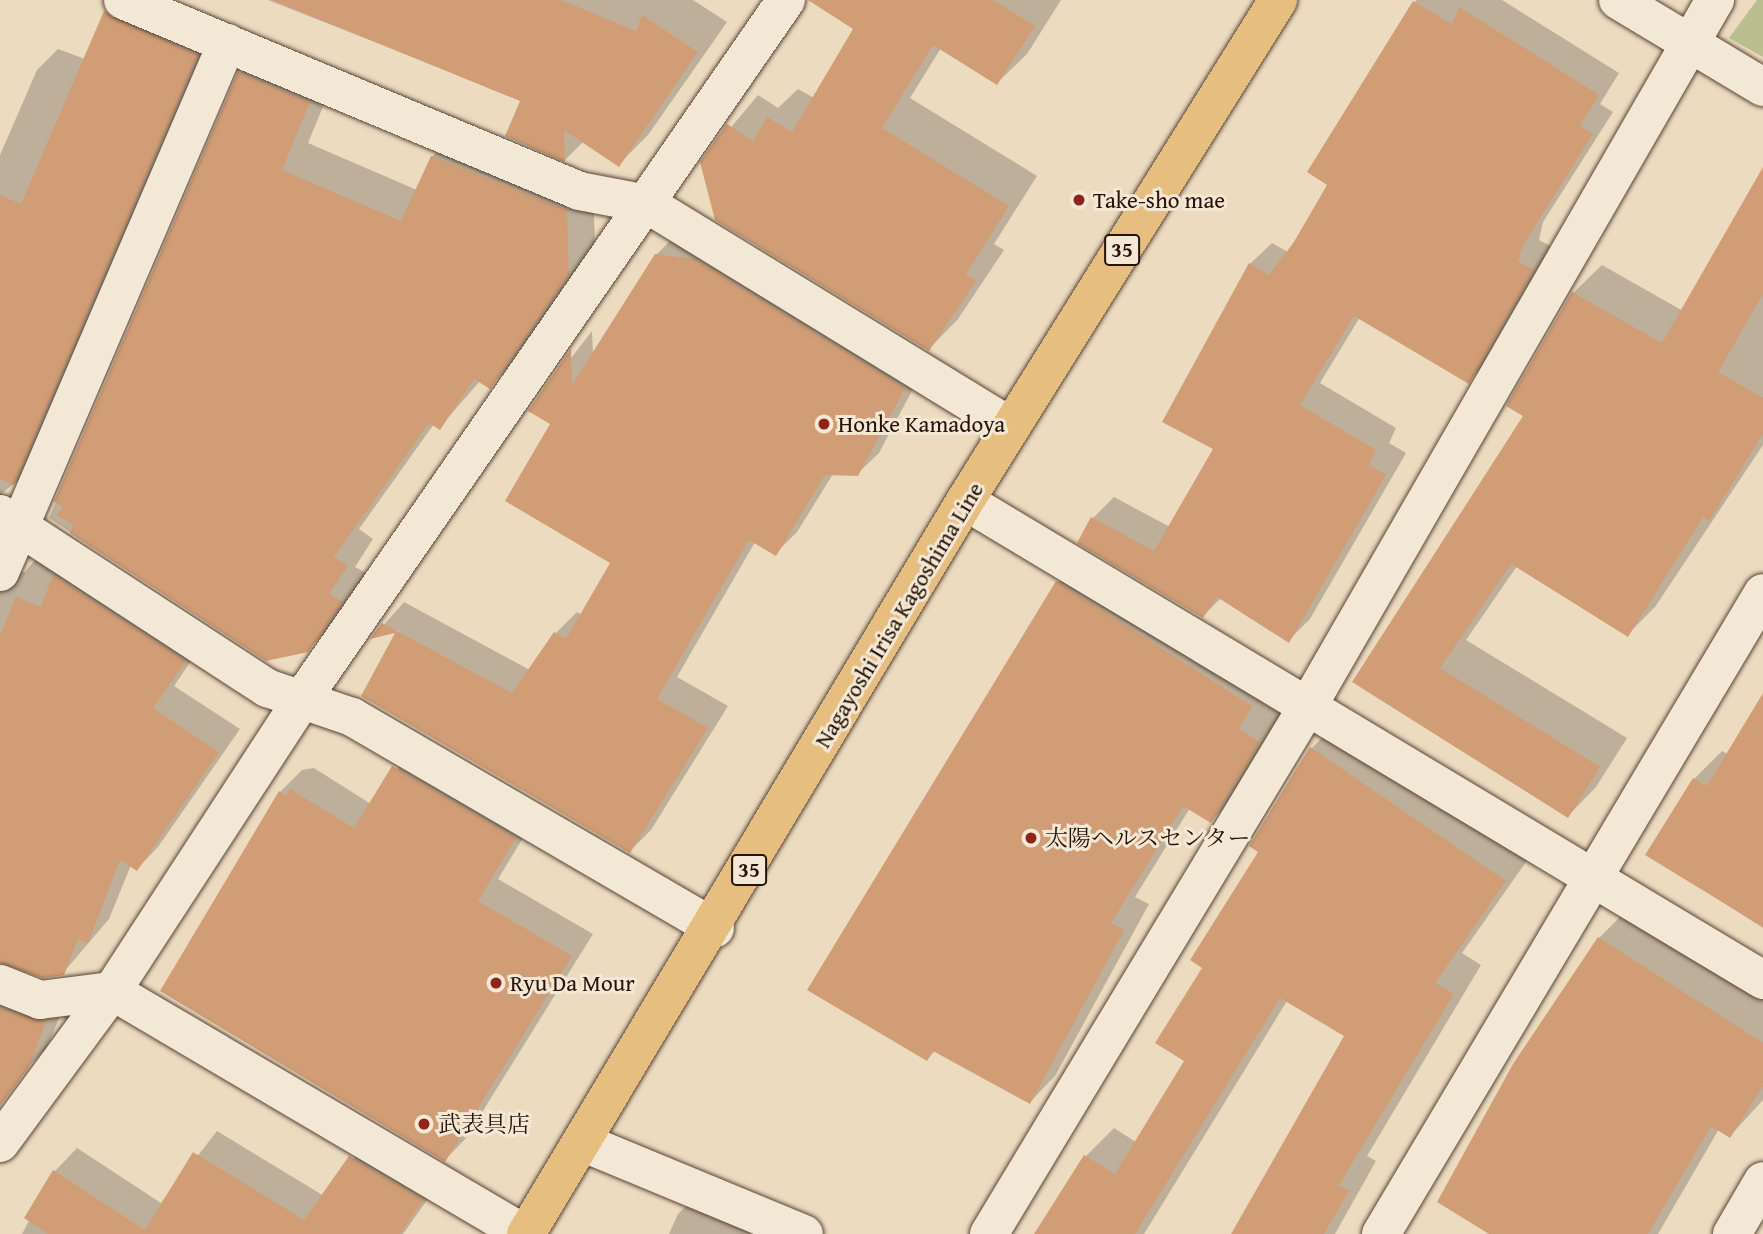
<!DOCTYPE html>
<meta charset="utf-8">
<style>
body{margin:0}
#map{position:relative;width:1763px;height:1234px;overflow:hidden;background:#eddbc0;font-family:"Gentium Book Plus","Noto Serif JP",serif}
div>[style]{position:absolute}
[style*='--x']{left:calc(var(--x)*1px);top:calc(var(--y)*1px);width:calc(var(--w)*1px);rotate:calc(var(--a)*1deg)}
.green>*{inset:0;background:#bbbf90}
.shadow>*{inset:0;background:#0003}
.building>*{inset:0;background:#d19d77}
.roads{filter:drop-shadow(0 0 2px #594435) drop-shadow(0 0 2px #594435)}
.minor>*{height:38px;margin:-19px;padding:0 19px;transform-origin:19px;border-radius:19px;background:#f3e8d6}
.tertiary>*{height:38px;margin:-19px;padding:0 19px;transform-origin:19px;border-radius:19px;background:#f3e8d6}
.primary>*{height:38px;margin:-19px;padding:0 19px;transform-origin:19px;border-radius:19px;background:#e6be80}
.dots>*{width:19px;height:19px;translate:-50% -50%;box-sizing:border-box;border:4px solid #f3e8d6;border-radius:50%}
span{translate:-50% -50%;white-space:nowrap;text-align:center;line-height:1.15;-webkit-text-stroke:6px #f3e8d6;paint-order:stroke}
.shield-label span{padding:2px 5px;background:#f3e8d6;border:2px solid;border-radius:5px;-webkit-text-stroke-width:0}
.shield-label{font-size:21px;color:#281207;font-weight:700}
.poi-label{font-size:23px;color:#281207}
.left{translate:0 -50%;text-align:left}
.street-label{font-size:23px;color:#281207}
</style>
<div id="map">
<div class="green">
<i style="clip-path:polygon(1757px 0,1763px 0,1763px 57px,1729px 38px)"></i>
</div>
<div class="shadow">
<i style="clip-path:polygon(117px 0,218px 33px,31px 471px,2px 493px,0 551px,0 155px,37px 70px,58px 49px,85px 59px)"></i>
<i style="clip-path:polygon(268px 0,693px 0,727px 22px,648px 135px,619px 164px,584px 141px,565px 160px,507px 135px,522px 100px)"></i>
<i style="clip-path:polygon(828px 0,1061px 0,1027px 54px,997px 83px,941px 48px,910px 98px,1037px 176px,994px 244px,1004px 250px,958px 319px,929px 349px,702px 162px,758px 95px,778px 108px,798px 89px,814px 98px,856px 29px)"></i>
<i style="clip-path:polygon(1416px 0,1502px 0,1619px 73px,1600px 104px,1613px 112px,1543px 222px,1539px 240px,1554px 248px,1490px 360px,1468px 381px,1360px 317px,1320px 383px,1396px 428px,1389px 443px,1406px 453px,1310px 619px,1289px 640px,1221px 598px,1203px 616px,1093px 518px,1114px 497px,1170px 527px,1215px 448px,1250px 264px,1272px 243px,1288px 252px,1329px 184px)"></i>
<i style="clip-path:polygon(267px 46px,336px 75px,308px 143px,417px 190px,432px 157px,459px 130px,593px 183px,595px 247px,517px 359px,490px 386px,480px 381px,439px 428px,434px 424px,359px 529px,373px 539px,355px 567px,368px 574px,335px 623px,307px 650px,266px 659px,49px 518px,240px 73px)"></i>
<i style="clip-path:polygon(1763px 190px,1763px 445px,1655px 607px,1627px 635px,1517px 566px,1466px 640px,1627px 738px,1596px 787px,1568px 816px,1362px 686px,1526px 416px,1573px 293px,1602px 265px,1683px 311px)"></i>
<i style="clip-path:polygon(678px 233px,925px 366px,879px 453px,857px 474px,833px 474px,797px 532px,775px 554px,755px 542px,677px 677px,728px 706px,651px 830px,630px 851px,364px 695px,399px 631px,374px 636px,404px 602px,530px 670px,556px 633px,577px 612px,582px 615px,612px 562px,553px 423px,531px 410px,592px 331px,593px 355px,656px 255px)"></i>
<i style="clip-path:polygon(52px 539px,206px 639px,174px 686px,240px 729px,158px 847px,137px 869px,131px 865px,109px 919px,63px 973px,0 961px,0 554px,13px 571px,25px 572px)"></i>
<i style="clip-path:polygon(1083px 557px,1276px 680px,1263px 703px,1285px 716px,1237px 795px,1211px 821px,1190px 808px,1135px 897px,1149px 904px,1055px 1076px,1030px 1102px,935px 1051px,927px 1059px,1058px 582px)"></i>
<i style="clip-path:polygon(1763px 703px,1763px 928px,1648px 854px,1694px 779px,1722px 751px,1728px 754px)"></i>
<i style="clip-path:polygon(1340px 720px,1533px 852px,1462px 953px,1481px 965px,1367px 1156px,1376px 1161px,1335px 1234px,1233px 1234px,1346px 1036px,1287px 1001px,1144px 1234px,1050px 1234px,1085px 1157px,1114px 1128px,1136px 1142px,1186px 1061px,1205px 967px,1312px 748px)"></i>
<i style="clip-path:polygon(415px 745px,537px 815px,498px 879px,593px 934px,466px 1138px,445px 1160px,280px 792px,302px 770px,314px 768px,371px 804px)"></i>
<i style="clip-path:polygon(1628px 909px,1763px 996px,1763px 1100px,1730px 1136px,1719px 1129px,1658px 1234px,1492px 1234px,1599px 938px)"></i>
<i style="clip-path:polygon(0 966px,67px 1000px,46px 1049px,24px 1071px,0 1057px)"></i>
<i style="clip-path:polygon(217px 1131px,324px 1196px,373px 1134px,444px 1176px,403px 1234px,22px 1234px,55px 1171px,77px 1148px,161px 1203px)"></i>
<i style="clip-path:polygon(704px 1188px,773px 1234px,669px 1234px,678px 1214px)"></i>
</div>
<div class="building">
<i style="clip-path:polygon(272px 0,561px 0,636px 31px,642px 15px,698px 52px,619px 167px,564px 130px,565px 162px,505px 136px,520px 101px)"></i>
<i style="clip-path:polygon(808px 0,993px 0,1035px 26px,997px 85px,933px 45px,882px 128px,1009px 206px,966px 274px,976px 281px,929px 351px,715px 220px,700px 162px,727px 124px,753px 141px,767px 117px,792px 132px,853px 29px)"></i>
<i style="clip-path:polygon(1413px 1px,1452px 24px,1459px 7px,1599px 95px,1580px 126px,1593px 134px,1523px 245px,1518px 261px,1534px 270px,1469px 384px,1354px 316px,1300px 405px,1376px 450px,1369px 465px,1386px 475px,1289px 643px,1217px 597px,1203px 618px,1077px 543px,1091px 517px,1154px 551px,1213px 449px,1162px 422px,1249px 263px,1269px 275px,1294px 242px,1327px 185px,1307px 172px)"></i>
<i style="clip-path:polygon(104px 11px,198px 55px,14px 485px,0 479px,0 195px,21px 204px)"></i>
<i style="clip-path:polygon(238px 72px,310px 102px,282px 170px,401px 221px,431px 156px,567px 210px,569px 275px,490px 389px,474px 379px,440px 430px,429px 423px,334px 557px,348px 566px,329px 594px,343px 602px,308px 652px,266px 661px,70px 533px,73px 525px,57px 515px,63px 506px,54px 502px)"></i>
<i style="clip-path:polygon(1763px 167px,1763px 294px,1718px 372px,1763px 398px,1763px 434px,1709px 521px,1703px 517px,1628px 637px,1511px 564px,1440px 668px,1600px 767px,1568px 818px,1352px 682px,1523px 416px,1506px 406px,1572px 292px,1662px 343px)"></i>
<i style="clip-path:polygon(655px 254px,694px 259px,905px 388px,858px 476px,825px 475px,776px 556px,749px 540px,711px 605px,657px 699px,708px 728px,630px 853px,361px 696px,395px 633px,370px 639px,382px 623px,512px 693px,554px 632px,566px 639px,610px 563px,505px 501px,550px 424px,528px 411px,571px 349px,572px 385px)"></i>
<i style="clip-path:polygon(53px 575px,186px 661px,153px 708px,219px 752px,137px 871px,120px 860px,88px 943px,78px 939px,64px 975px,43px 978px,0 963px,0 635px,16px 597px,41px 607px)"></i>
<i style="clip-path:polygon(1056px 581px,1252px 706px,1239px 729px,1260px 742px,1211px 823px,1183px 806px,1111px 923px,1124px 930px,1030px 1104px,933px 1051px,927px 1061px,807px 990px)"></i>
<i style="clip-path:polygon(1763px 693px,1763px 927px,1645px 855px,1693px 778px,1707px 786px)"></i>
<i style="clip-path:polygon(1310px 747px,1506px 881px,1435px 983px,1454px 994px,1339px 1185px,1349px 1191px,1324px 1234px,1231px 1234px,1344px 1036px,1280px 998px,1135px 1234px,1034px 1234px,1084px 1155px,1115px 1174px,1184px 1061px,1155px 1043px,1202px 968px,1190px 960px,1258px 852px,1249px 846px)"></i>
<i style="clip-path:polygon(392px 766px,516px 838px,478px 901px,572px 956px,445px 1162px,160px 991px,279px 791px,286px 796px,290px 789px,354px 828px)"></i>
<i style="clip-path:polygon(1598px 937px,1763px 1043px,1763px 1086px,1730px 1138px,1711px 1126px,1648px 1234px,1489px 1234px,1437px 1202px,1513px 1064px)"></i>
<i style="clip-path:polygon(0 1008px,46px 1021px,29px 1067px,0 1106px)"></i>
<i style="clip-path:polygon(193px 1152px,304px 1220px,349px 1156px,423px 1200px,400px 1234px,48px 1234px,24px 1218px,53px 1170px,145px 1230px)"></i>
</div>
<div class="roads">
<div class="minor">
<i style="--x:123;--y:0;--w:494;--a:22.7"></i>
<i style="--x:579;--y:191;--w:69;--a:10.8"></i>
<i style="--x:647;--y:204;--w:427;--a:31.5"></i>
<i style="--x:1618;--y:0;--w:169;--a:31"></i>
<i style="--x:965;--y:501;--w:931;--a:30.97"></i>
<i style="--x:0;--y:514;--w:319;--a:33.1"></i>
<i style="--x:267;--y:688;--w:90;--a:18.8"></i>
<i style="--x:352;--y:717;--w:420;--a:30.2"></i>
<i style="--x:0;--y:572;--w:576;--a:-66.78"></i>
<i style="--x:0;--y:984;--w:43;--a:21.8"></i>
<i style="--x:40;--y:1000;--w:73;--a:-7.1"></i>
<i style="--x:112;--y:991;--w:478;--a:30.5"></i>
<i style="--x:584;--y:1143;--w:238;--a:22.5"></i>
<i style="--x:989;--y:1234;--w:619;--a:-58.88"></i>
<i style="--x:1309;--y:704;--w:813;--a:-60.03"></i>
<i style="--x:1381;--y:1234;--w:746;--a:-59.21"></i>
<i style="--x:1732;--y:1234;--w:61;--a:-59.7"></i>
</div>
<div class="tertiary">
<i style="--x:0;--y:1143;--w:189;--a:-53.6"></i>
<i style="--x:112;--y:991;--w:348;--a:-56.9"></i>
<i style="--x:302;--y:699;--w:850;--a:-55.3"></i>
</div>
<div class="primary">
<i style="--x:526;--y:1234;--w:854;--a:-59.08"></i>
<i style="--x:965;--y:501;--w:591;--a:-58"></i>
</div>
</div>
<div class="dots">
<i style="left:1079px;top:200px;background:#8f2418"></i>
<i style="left:824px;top:424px;background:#8f2418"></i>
<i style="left:1031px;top:838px;background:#8f2418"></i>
<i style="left:496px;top:983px;background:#8f2418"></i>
<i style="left:424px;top:1124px;background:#8f2418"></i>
</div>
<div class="shield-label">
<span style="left:1122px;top:250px">35</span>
<span style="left:749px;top:870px">35</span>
</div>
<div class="poi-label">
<span class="left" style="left:1093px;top:200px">Take-sho mae</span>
<span class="left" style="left:838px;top:424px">Honke Kamadoya</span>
<span class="left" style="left:1045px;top:838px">太陽ヘルスセンター</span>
<span class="left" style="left:510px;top:983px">Ryu Da Mour</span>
<span class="left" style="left:438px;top:1124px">武表具店</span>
</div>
<div class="street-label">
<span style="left:899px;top:615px;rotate:-59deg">Nagayoshi Irisa Kagoshima Line</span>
</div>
</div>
